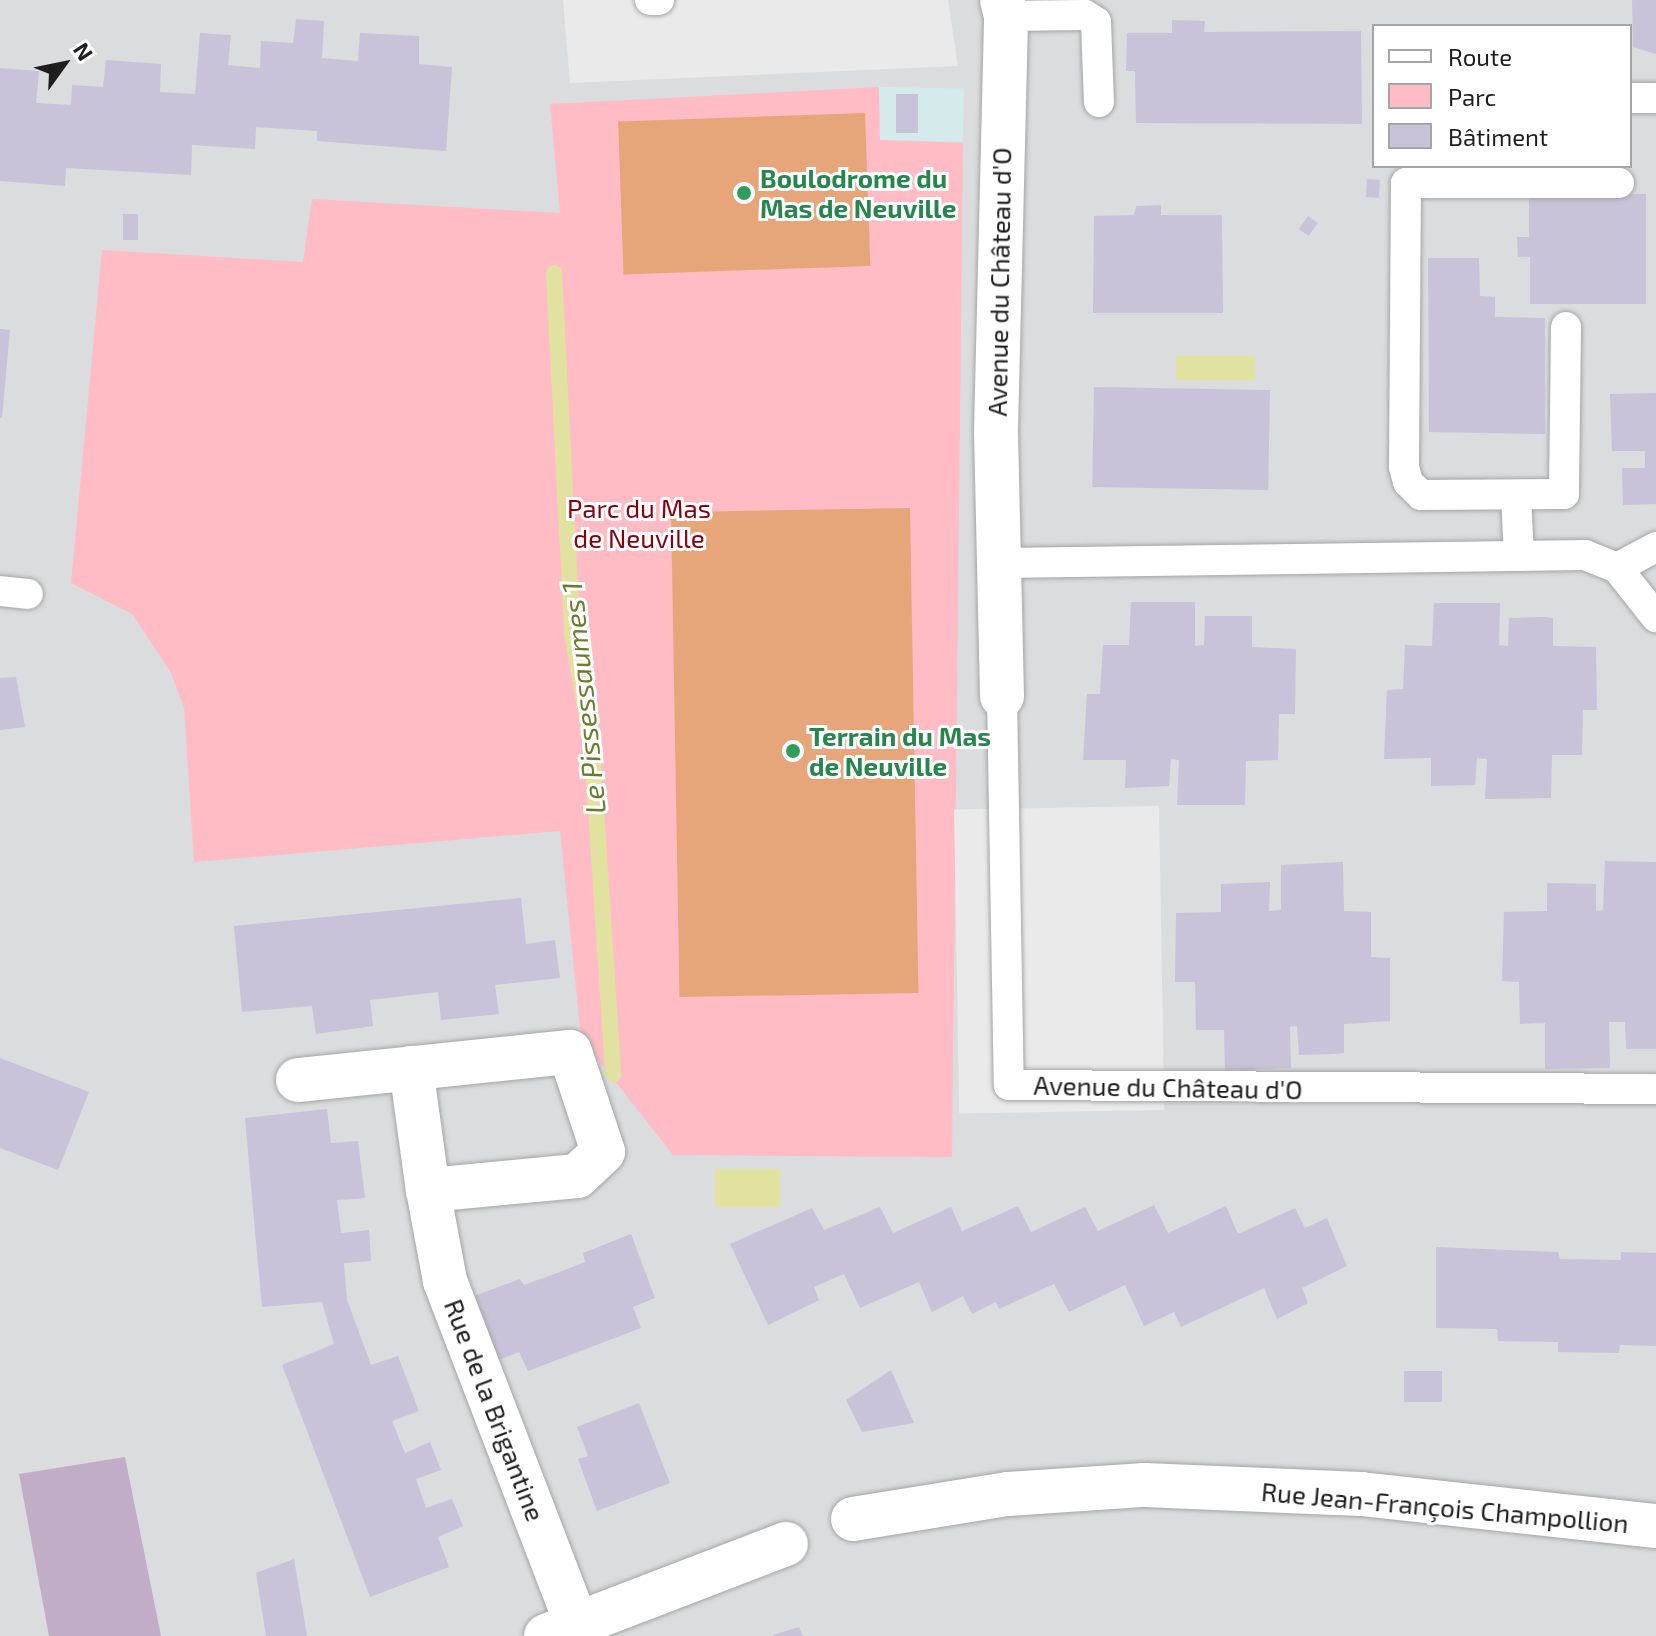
<!DOCTYPE html>
<meta charset="utf-8">
<style>
body{margin:0}
#map{position:relative;width:1656px;height:1636px;overflow:hidden;background:#e9e3f0;font-family:"Exo 2",sans-serif}
div>[style]{position:absolute}
[style*='--x']{left:calc(var(--x)*1px);top:calc(var(--y)*1px);width:calc(var(--w)*1px);rotate:calc(var(--a)*1deg)}
.residential>*{inset:0;background:#dbdcdd}
.industrial>*{inset:0;background:#d5eaea;transform-origin:0 0}
.construction>*{inset:0;background:#c1aec6}
.park>*{inset:0;background:#ffbcc5}
.pitch>*{inset:0;background:#e7a67a;transform-origin:0 0}
.parking>*{inset:0;background:#eaeaea;transform-origin:0 0}
.water>*{inset:0;background:#e1e2a0;transform-origin:0 0}
.stream>*{height:16px;margin:-8px;padding:0 8px;transform-origin:8px;border-radius:8px;background:#e1e2a0}
.building>*{inset:0;background:#c8c3d8;transform-origin:0 0}
.roads{filter:drop-shadow(0 0 2px #a5a5a5) drop-shadow(0 0 2px #a5a5a5)}
.service>*{height:30px;margin:-15px;padding:0 15px;transform-origin:15px;border-radius:15px;background:#fff}
.minor>*{height:44px;margin:-22px;padding:0 22px;transform-origin:22px;border-radius:22px;background:#fff}
.dots>*{width:22px;height:22px;translate:-50% -50%;box-sizing:border-box;border:4px solid #fff;border-radius:50%}
span{translate:-50% -50%;white-space:nowrap;text-align:center;line-height:1.15;-webkit-text-stroke:6px #fff;paint-order:stroke}
.leisure-label{font-size:26px;color:#27864d;font-weight:700}
.left{translate:0 -50%;text-align:left}
.street-label{font-size:26px;color:#1e1e1e}
.park-label{font-size:26px;color:#880111}
.water-label{font-size:28px;color:#677e30;font-style:italic}
.legend{position:absolute;left:1372px;top:24px;width:260px;height:144px;box-sizing:border-box;background:#fff;border:2px solid #a5a5a5;margin:0;padding:10px 14px;list-style:none;font-size:24px;color:#1e1e1e}
.legend li{display:flex;align-items:center;gap:16px;height:40px}
.legend b{width:40px;border:2px solid #a5a5a5}
.north{position:absolute;left:24px;top:24px;width:80px;height:80px;-webkit-text-stroke:6px #fff;paint-order:stroke;rotate:57deg;font-size:22px;font-weight:700;line-height:32px;text-align:center;color:#1e1e1e}
.north::after{content:'';display:block;margin:auto;width:28px;height:36px;background:#1e1e1e;clip-path:polygon(50% 0,100% 100%,50% 72%,0 100%)}
</style>
<div id="map">
<div class="residential">
<i style="clip-path:polygon(evenodd,0 0,1656px 0,1656px 1636px,0 1636px,0 0,1374px 26px,1630px 26px,1630px 166px,1374px 166px,1374px 26px)"></i>
</div>
<div class="industrial">
<i style="left:879px;top:87px;width:85px;height:53px;rotate:1deg"></i>
</div>
<div class="construction">
<i style="clip-path:polygon(125px 1457px,161px 1636px,49px 1636px,19px 1474px)"></i>
</div>
<div class="park">
<i style="clip-path:polygon(879px 87px,880px 140px,963px 143px,952px 1157px,673px 1155px,581px 1038px,560px 831px,194px 862px,184px 707px,171px 673px,132px 614px,71px 583px,102px 250px,303px 262px,312px 199px,560px 213px,550px 104px)"></i>
</div>
<div class="pitch">
<i style="left:865px;top:113px;width:153px;height:247px;rotate:88deg"></i>
<i style="left:910px;top:508px;width:485px;height:239px;rotate:89deg"></i>
</div>
<div class="parking">
<i style="clip-path:polygon(563px 0,948px 0,958px 66px,570px 83px)"></i>
<i style="left:1159px;top:806px;width:304px;height:205px;rotate:89deg"></i>
</div>
<div class="water">
<i style="left:1176px;top:356px;width:79px;height:24px"></i>
<i style="left:780px;top:1169px;width:38px;height:65px;rotate:90deg"></i>
</div>
<div class="stream">
<i style="--x:554;--y:273;--w:360;--a:87.1"></i>
<i style="--x:572;--y:633;--w:116;--a:80"></i>
<i style="--x:592;--y:747;--w:328;--a:86.3"></i>
</div>
<div class="building">
<i style="clip-path:polygon(1632px 0,1656px 0,1656px 54px,1633px 47px)"></i>
<i style="clip-path:polygon(296px 19px,324px 21px,322px 58px,358px 61px,360px 33px,419px 36px,419px 64px,452px 67px,446px 151px,317px 141px,317px 131px,256px 127px,255px 149px,192px 145px,191px 175px,66px 168px,65px 186px,0 181px,0 68px,39px 71px,36px 103px,71px 105px,72px 85px,103px 87px,106px 60px,161px 64px,160px 92px,195px 94px,200px 33px,231px 35px,228px 65px,260px 68px,261px 41px,293px 43px)"></i>
<i style="clip-path:polygon(1172px 20px,1205px 21px,1204px 32px,1361px 31px,1362px 124px,1136px 123px,1135px 71px,1126px 71px,1127px 33px,1172px 33px)"></i>
<i style="left:896px;top:94px;width:22px;height:39px"></i>
<i style="left:1367px;top:179px;width:13px;height:18px;rotate:4deg"></i>
<i style="clip-path:polygon(1646px 194px,1646px 304px,1530px 304px,1530px 257px,1518px 257px,1517px 237px,1529px 237px,1529px 195px)"></i>
<i style="clip-path:polygon(1161px 205px,1161px 215px,1222px 215px,1223px 313px,1093px 313px,1094px 216px,1134px 215px,1136px 206px)"></i>
<i style="left:123px;top:214px;width:15px;height:26px"></i>
<i style="left:1308px;top:216px;width:12px;height:16px;rotate:35deg"></i>
<i style="clip-path:polygon(1428px 258px,1479px 258px,1480px 296px,1495px 297px,1495px 317px,1545px 318px,1545px 434px,1429px 432px)"></i>
<i style="clip-path:polygon(0 329px,10px 330px,2px 418px,0 418px)"></i>
<i style="left:1094px;top:387px;width:176px;height:100px;rotate:1deg"></i>
<i style="clip-path:polygon(1656px 393px,1656px 504px,1623px 505px,1622px 468px,1645px 468px,1645px 451px,1612px 451px,1610px 394px)"></i>
<i style="clip-path:polygon(1131px 602px,1195px 602px,1195px 646px,1204px 645px,1205px 616px,1252px 616px,1252px 647px,1296px 649px,1295px 714px,1279px 714px,1278px 760px,1246px 761px,1245px 805px,1177px 805px,1179px 760px,1171px 759px,1169px 786px,1125px 788px,1126px 760px,1083px 760px,1087px 694px,1100px 694px,1103px 645px,1129px 645px)"></i>
<i style="clip-path:polygon(1434px 603px,1500px 603px,1499px 645px,1508px 646px,1509px 618px,1543px 617px,1553px 618px,1553px 646px,1596px 647px,1597px 710px,1583px 710px,1582px 755px,1552px 755px,1551px 798px,1485px 799px,1487px 759px,1477px 758px,1475px 785px,1431px 786px,1431px 758px,1384px 759px,1387px 690px,1403px 689px,1405px 645px,1432px 646px)"></i>
<i style="clip-path:polygon(16px 677px,25px 727px,0 730px,0 678px)"></i>
<i style="clip-path:polygon(1605px 861px,1656px 862px,1656px 1049px,1626px 1049px,1625px 1022px,1609px 1022px,1610px 1068px,1545px 1069px,1545px 1023px,1520px 1024px,1519px 982px,1502px 981px,1504px 912px,1547px 911px,1547px 883px,1596px 884px,1596px 911px,1603px 910px)"></i>
<i style="clip-path:polygon(1343px 862px,1344px 911px,1371px 912px,1371px 957px,1390px 958px,1390px 1021px,1344px 1024px,1344px 1053px,1333px 1054px,1299px 1055px,1297px 1026px,1290px 1027px,1291px 1068px,1225px 1071px,1224px 1030px,1196px 1030px,1195px 982px,1175px 982px,1176px 913px,1221px 912px,1221px 884px,1270px 882px,1269px 911px,1281px 910px,1281px 865px)"></i>
<i style="clip-path:polygon(521px 898px,526px 944px,555px 940px,560px 978px,495px 985px,499px 1014px,441px 1020px,438px 992px,370px 1000px,373px 1026px,316px 1034px,312px 1006px,242px 1012px,234px 926px)"></i>
<i style="clip-path:polygon(0 1058px,89px 1092px,58px 1170px,0 1148px)"></i>
<i style="clip-path:polygon(327px 1109px,331px 1143px,358px 1141px,365px 1198px,337px 1200px,341px 1233px,369px 1230px,371px 1261px,344px 1263px,347px 1300px,371px 1365px,398px 1356px,419px 1411px,392px 1421px,405px 1453px,430px 1442px,441px 1470px,416px 1479px,426px 1508px,452px 1499px,463px 1526px,438px 1537px,449px 1567px,370px 1597px,282px 1365px,334px 1344px,322px 1302px,262px 1307px,256px 1243px,245px 1118px)"></i>
<i style="clip-path:polygon(1154px 1205px,1168px 1233px,1226px 1206px,1238px 1234px,1295px 1208px,1305px 1228px,1327px 1218px,1347px 1266px,1302px 1288px,1308px 1303px,1277px 1319px,1264px 1288px,1181px 1327px,1174px 1312px,1144px 1326px,1125px 1285px,1069px 1312px,1054px 1284px,999px 1309px,996px 1302px,972px 1314px,963px 1296px,932px 1312px,919px 1282px,860px 1308px,844px 1274px,814px 1287px,819px 1300px,768px 1325px,730px 1244px,812px 1208px,824px 1230px,880px 1207px,893px 1233px,951px 1207px,962px 1231px,1018px 1206px,1031px 1232px,1085px 1207px,1098px 1231px)"></i>
<i style="clip-path:polygon(631px 1234px,655px 1298px,633px 1307px,641px 1328px,528px 1371px,519px 1352px,496px 1361px,471px 1297px,520px 1279px,524px 1285px,557px 1273px,585px 1262px,583px 1253px)"></i>
<i style="clip-path:polygon(1436px 1247px,1558px 1252px,1560px 1259px,1621px 1260px,1621px 1252px,1656px 1253px,1656px 1346px,1620px 1345px,1619px 1353px,1558px 1352px,1558px 1342px,1498px 1341px,1497px 1329px,1436px 1328px)"></i>
<i style="clip-path:polygon(891px 1370px,914px 1423px,862px 1432px,846px 1400px)"></i>
<i style="left:1404px;top:1371px;width:38px;height:31px"></i>
<i style="clip-path:polygon(639px 1403px,670px 1483px,597px 1511px,578px 1459px,588px 1456px,577px 1427px)"></i>
<i style="clip-path:polygon(294px 1559px,307px 1636px,266px 1636px,256px 1573px)"></i>
<i style="clip-path:polygon(799px 1627px,803px 1636px,774px 1636px,773px 1635px)"></i>
</div>
<div class="roads">
<div class="service">
<i style="--x:650;--y:0;--w:9;--a:0"></i>
<i style="--x:1006;--y:16;--w:79;--a:-0.7"></i>
<i style="--x:1085;--y:15;--w:13;--a:32"></i>
<i style="--x:1096;--y:22;--w:80;--a:87.9"></i>
<i style="--x:1630;--y:98;--w:26;--a:0"></i>
<i style="--x:1566;--y:327;--w:167;--a:90.7"></i>
<i style="--x:1564;--y:494;--w:143;--a:179.6"></i>
<i style="--x:1421;--y:495;--w:18;--a:-135"></i>
<i style="--x:1408;--y:482;--w:16;--a:-105"></i>
<i style="--x:1404;--y:467;--w:284;--a:-89.6"></i>
<i style="--x:1406;--y:183;--w:213;--a:0"></i>
<i style="--x:1516;--y:495;--w:61;--a:87.2"></i>
<i style="--x:1001;--y:563;--w:584;--a:-0.78"></i>
<i style="--x:1585;--y:555;--w:35;--a:22"></i>
<i style="--x:1617;--y:568;--w:63;--a:51.5"></i>
<i style="--x:1617;--y:568;--w:44;--a:-28.3"></i>
<i style="--x:0;--y:591;--w:28;--a:6"></i>
<i style="--x:1002;--y:696;--w:389;--a:89"></i>
<i style="--x:1009;--y:1085;--w:647;--a:0.35"></i>
</div>
<div class="minor">
<i style="--x:1002;--y:696;--w:266;--a:-91.3"></i>
<i style="--x:996;--y:430;--w:414;--a:-88.6"></i>
<i style="--x:1006;--y:16;--w:16;--a:-104"></i>
<i style="--x:411;--y:1068;--w:123;--a:82.1"></i>
<i style="--x:298;--y:1080;--w:273;--a:-5.9"></i>
<i style="--x:570;--y:1052;--w:105;--a:71.7"></i>
<i style="--x:603;--y:1152;--w:35;--a:137"></i>
<i style="--x:577;--y:1176;--w:150;--a:174.6"></i>
<i style="--x:428;--y:1190;--w:93;--a:79.4"></i>
<i style="--x:445;--y:1281;--w:371;--a:69"></i>
<i style="--x:853;--y:1519;--w:157;--a:-9.2"></i>
<i style="--x:1008;--y:1494;--w:137;--a:-3.8"></i>
<i style="--x:1145;--y:1485;--w:216;--a:2.4"></i>
<i style="--x:1361;--y:1494;--w:297;--a:6.2"></i>
<i style="--x:546;--y:1636;--w:257;--a:-21"></i>
</div>
</div>
<div class="dots">
<i style="left:744px;top:193px;background:#2e9e5b"></i>
<i style="left:793px;top:751px;background:#2e9e5b"></i>
</div>
<div class="leisure-label">
<span class="left" style="left:760px;top:193px">Boulodrome du<br>Mas de Neuville</span>
<span class="left" style="left:809px;top:751px">Terrain du Mas<br>de Neuville</span>
</div>
<div class="street-label">
<span style="left:999px;top:282px;rotate:-89deg">Avenue du Château d'O</span>
<span style="left:1168px;top:1087px;rotate:1deg">Avenue du Château d'O</span>
<span style="left:495px;top:1410px;rotate:69deg">Rue de la Brigantine</span>
<span style="left:1445px;top:1507px;rotate:5deg">Rue Jean-François Champollion</span>
</div>
<div class="park-label">
<span style="left:639px;top:523px">Parc du Mas<br>de Neuville</span>
</div>
<div class="water-label">
<span style="left:583px;top:698px;rotate:-96deg">Le Pissessaumes 1</span>
</div>
<ul class="legend">
<li><b style="height:10px;background:#fff"></b>Route</li>
<li><b style="height:22px;background:#ffbcc5"></b>Parc</li>
<li><b style="height:22px;background:#c8c3d8"></b>Bâtiment</li>
</ul>
<div class="north">N</div>
</div>
